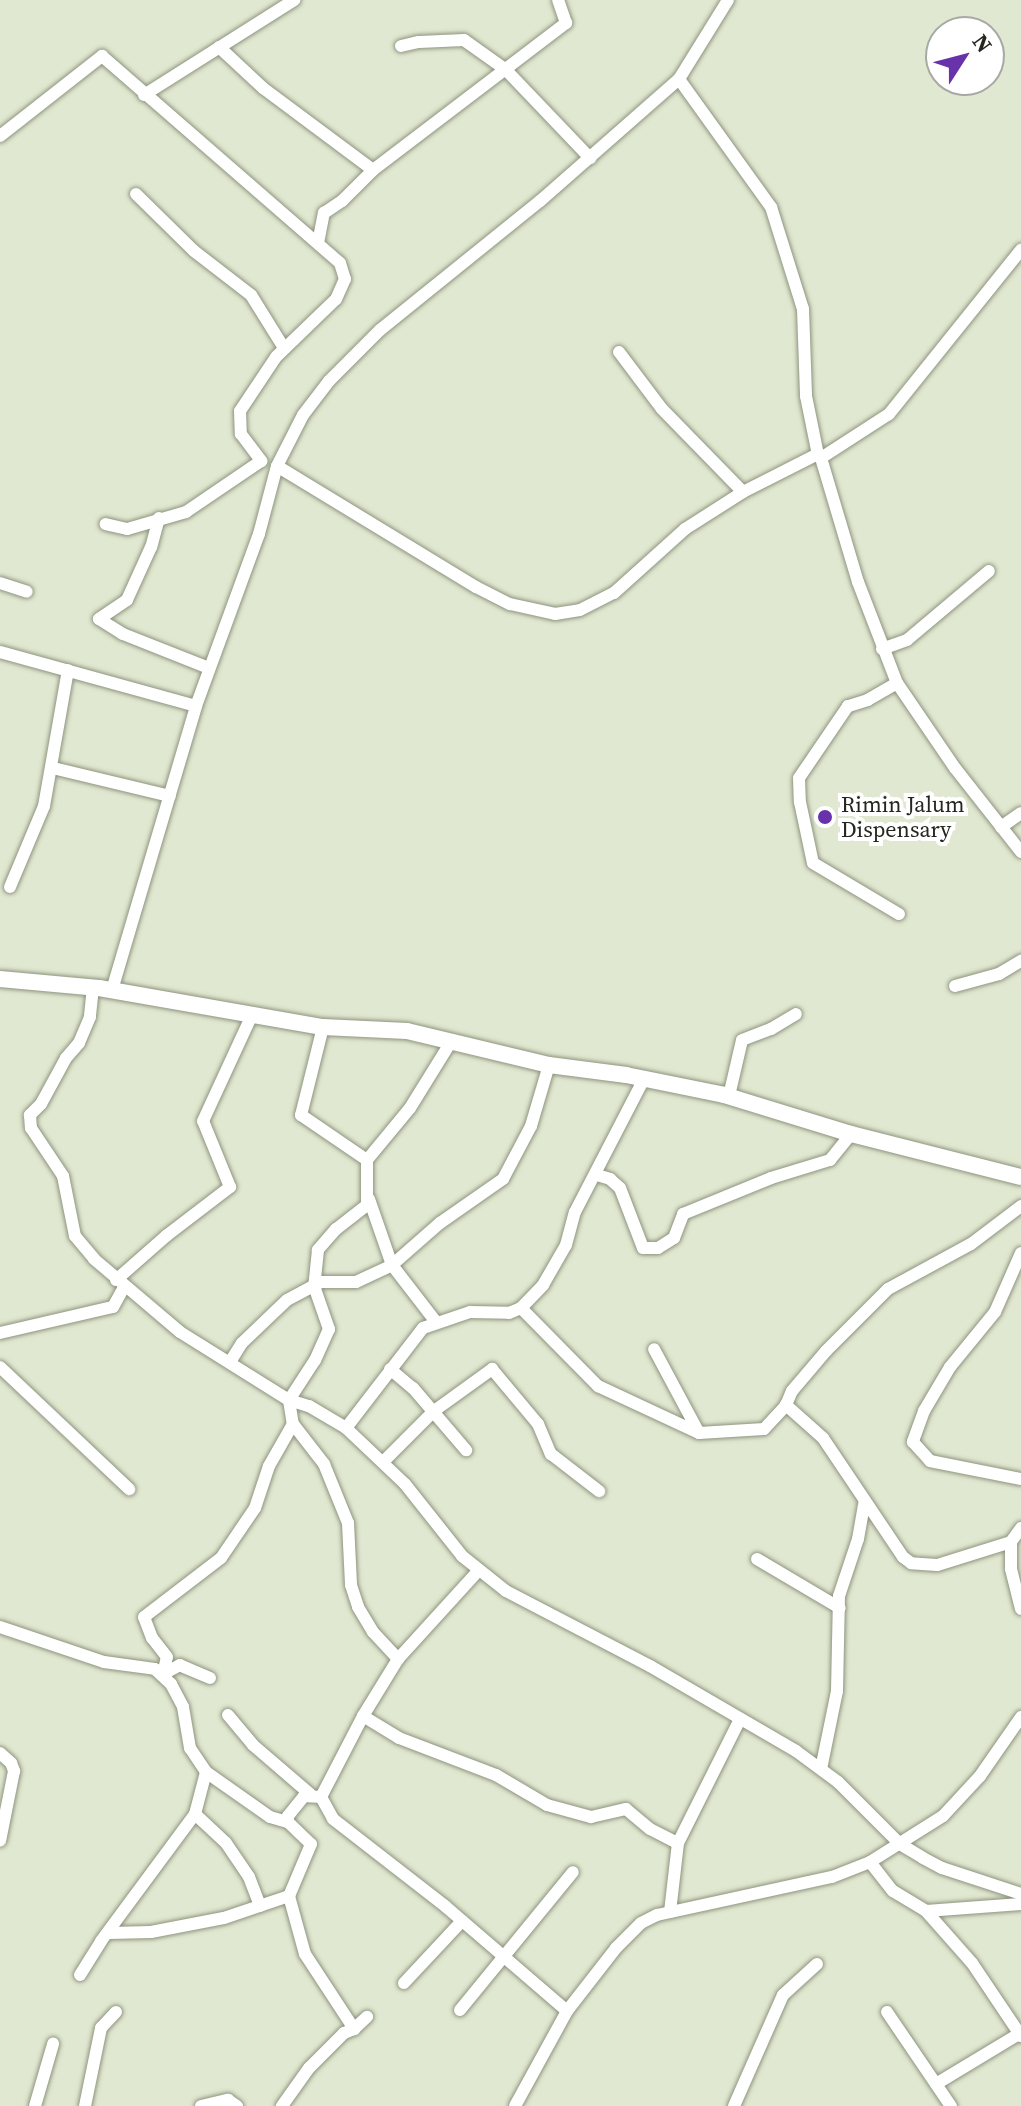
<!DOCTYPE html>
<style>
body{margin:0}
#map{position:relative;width:1021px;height:2106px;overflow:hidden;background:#e1e8d1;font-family:"Source Serif 4",serif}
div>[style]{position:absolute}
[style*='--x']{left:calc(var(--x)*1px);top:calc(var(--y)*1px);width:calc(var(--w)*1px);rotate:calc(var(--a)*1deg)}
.roads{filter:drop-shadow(0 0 2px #8e947f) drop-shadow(0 0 2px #8e947f)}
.minor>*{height:12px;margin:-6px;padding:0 6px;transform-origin:6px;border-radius:6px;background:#fff}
.tertiary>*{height:16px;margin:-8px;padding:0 8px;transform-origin:8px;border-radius:8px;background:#fff}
.dots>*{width:22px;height:22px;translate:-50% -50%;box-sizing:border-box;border:4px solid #fff;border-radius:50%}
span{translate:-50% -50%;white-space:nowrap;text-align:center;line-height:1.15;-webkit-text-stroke:8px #fff;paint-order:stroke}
.poi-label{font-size:22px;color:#24271e}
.left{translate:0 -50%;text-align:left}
.north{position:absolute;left:925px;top:16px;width:80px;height:80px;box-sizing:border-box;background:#fff;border:2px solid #a7a9a5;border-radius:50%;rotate:54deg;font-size:22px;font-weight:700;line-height:32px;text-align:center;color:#24271e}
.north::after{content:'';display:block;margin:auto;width:28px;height:36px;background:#6833aa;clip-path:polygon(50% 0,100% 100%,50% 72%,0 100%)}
</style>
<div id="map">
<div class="roads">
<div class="minor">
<i style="--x:401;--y:46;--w:18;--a:-13"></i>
<i style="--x:419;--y:42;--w:45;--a:-2.5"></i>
<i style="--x:464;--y:40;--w:52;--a:35.5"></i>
<i style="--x:506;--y:70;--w:122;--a:46.3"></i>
<i style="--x:219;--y:47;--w:60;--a:43"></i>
<i style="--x:263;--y:88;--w:137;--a:36.7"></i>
<i style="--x:679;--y:79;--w:158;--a:54.3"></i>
<i style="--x:771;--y:207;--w:107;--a:72.6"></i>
<i style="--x:803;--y:309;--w:87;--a:88"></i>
<i style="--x:806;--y:396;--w:60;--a:78.5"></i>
<i style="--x:144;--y:95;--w:178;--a:-32.3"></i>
<i style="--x:0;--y:136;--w:130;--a:-38.1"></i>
<i style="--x:102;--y:56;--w:315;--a:41"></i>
<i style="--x:340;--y:263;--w:17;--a:73"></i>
<i style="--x:345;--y:279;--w:22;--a:114"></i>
<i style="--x:336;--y:299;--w:83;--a:136"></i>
<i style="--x:276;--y:357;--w:65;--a:123.7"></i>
<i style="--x:240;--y:411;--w:23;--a:88"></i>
<i style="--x:241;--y:434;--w:34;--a:53"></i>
<i style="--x:261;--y:461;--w:91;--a:145.8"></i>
<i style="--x:186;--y:512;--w:61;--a:163.9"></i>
<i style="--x:127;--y:529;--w:22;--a:-167"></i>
<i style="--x:136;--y:194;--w:81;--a:44.5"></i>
<i style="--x:194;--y:251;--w:72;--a:37.7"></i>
<i style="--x:251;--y:295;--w:62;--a:58.1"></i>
<i style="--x:318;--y:243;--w:31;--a:-79"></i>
<i style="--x:324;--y:213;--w:22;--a:-34"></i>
<i style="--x:342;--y:201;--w:44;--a:-45"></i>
<i style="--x:373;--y:170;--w:243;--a:-37.3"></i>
<i style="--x:566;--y:23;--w:24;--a:-109"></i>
<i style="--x:619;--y:352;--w:71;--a:53"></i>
<i style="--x:662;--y:409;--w:116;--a:45.7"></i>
<i style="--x:743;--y:492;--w:82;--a:-26.9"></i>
<i style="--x:816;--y:455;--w:6;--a:31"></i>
<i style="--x:821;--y:458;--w:129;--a:73.4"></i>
<i style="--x:858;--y:582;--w:108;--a:68.9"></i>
<i style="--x:897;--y:683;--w:103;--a:55.7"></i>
<i style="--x:955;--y:768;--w:107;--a:51.8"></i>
<i style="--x:821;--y:458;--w:81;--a:-32.9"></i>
<i style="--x:889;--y:414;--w:211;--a:-51.2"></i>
<i style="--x:277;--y:466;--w:233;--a:31.3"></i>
<i style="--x:476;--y:587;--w:38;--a:27"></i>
<i style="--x:510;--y:604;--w:46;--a:12.5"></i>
<i style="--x:555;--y:614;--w:25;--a:-9"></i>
<i style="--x:580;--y:610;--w:38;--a:-27"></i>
<i style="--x:614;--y:593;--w:96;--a:-42"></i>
<i style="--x:685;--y:529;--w:69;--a:-32.5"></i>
<i style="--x:159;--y:518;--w:30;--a:105"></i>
<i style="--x:151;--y:547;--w:58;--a:114.4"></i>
<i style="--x:127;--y:600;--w:34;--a:146"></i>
<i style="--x:99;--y:619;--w:28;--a:32"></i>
<i style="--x:123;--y:634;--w:92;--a:21.6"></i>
<i style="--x:0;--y:583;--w:28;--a:18"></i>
<i style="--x:882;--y:649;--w:27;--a:-20"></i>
<i style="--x:907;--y:640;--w:107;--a:-40.1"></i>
<i style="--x:0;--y:652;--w:203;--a:15.4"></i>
<i style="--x:897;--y:683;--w:34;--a:150"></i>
<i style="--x:868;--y:700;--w:21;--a:163"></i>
<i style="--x:848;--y:706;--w:87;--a:124.2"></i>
<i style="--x:799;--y:778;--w:24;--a:88"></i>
<i style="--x:800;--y:802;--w:62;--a:78"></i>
<i style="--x:813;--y:863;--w:100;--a:30.7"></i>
<i style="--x:53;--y:768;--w:120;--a:13.5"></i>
<i style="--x:1001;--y:827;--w:24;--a:-35"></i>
<i style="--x:10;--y:887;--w:88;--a:-67.2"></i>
<i style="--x:44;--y:806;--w:138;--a:-80"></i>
<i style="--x:955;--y:986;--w:46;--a:-15.3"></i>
<i style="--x:999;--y:974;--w:26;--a:-31"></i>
<i style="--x:93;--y:987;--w:30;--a:96"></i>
<i style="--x:90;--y:1017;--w:28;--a:113"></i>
<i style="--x:79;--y:1043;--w:20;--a:131"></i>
<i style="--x:66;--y:1058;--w:52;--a:118.5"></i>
<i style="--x:41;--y:1104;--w:16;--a:135"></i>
<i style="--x:30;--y:1115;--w:13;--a:86"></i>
<i style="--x:31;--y:1128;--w:58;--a:56.3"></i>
<i style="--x:63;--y:1176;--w:61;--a:78.7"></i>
<i style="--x:75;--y:1236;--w:30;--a:50"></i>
<i style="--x:94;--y:1259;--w:113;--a:40.3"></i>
<i style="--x:180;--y:1332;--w:128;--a:32"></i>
<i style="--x:289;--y:1400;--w:21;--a:17"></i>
<i style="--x:309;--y:1406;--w:43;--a:30.7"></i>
<i style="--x:346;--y:1428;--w:81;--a:43.5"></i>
<i style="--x:405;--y:1484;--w:92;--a:51.6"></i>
<i style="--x:462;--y:1556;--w:56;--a:38.5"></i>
<i style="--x:506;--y:1591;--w:162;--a:27.5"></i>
<i style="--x:650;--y:1666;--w:169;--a:30.2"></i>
<i style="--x:796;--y:1751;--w:52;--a:36.4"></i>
<i style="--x:838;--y:1782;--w:88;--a:45"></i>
<i style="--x:900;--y:1844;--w:27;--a:31"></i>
<i style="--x:923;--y:1858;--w:21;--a:28"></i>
<i style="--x:942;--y:1868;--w:83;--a:18.2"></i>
<i style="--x:112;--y:990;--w:296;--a:-73.5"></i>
<i style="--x:196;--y:706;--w:183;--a:-69.9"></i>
<i style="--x:259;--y:534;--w:70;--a:-75.2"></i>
<i style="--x:277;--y:466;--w:57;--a:-63"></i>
<i style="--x:303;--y:415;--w:43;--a:-52.6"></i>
<i style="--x:329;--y:381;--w:72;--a:-45"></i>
<i style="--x:380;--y:330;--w:206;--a:-38.9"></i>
<i style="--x:540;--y:201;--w:185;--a:-41.3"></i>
<i style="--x:679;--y:79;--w:93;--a:-58.2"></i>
<i style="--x:323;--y:1027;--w:91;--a:104"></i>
<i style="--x:301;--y:1115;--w:80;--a:34.3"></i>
<i style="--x:367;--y:1160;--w:45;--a:90"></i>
<i style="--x:367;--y:1205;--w:39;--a:142"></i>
<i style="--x:336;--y:1229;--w:28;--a:131"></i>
<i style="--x:318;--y:1250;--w:36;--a:96"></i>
<i style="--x:314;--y:1286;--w:46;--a:70.8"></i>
<i style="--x:329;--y:1329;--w:34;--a:114"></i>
<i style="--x:315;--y:1360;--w:48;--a:123"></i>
<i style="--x:289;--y:1400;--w:24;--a:81"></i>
<i style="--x:293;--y:1424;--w:51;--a:52.2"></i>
<i style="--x:324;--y:1464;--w:64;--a:67.9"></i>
<i style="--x:348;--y:1523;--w:62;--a:87.2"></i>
<i style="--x:351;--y:1585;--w:23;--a:72"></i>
<i style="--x:358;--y:1607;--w:29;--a:59"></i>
<i style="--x:373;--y:1632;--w:37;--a:47"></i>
<i style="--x:729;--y:1096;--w:57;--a:-76.9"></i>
<i style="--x:742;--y:1040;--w:31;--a:-21"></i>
<i style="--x:771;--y:1029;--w:29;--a:-31"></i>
<i style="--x:367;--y:1160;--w:67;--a:-50.4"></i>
<i style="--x:410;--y:1108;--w:78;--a:-58.2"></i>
<i style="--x:597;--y:1175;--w:14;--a:17"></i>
<i style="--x:610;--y:1179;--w:13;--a:42"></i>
<i style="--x:620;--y:1188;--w:64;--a:69"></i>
<i style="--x:643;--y:1248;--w:15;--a:0"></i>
<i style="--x:658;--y:1248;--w:19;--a:-32"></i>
<i style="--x:674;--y:1238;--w:26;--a:-69"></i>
<i style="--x:683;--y:1214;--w:95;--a:-22.2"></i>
<i style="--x:771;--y:1178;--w:62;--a:-17"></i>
<i style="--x:830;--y:1160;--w:33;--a:-51"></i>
<i style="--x:369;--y:1199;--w:70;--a:70.8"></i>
<i style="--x:392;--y:1265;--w:72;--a:52.3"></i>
<i style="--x:1021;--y:1253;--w:64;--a:113.8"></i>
<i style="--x:995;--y:1312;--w:71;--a:129.3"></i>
<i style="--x:950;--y:1367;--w:51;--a:120.6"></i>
<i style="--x:924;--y:1411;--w:33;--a:110"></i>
<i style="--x:913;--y:1442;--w:25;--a:48"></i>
<i style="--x:930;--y:1461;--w:93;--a:11.2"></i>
<i style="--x:116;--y:1280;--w:67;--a:-41.3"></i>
<i style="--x:166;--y:1236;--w:81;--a:-37.4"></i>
<i style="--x:230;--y:1187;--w:71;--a:-112.2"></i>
<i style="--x:203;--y:1121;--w:117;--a:-65.2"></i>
<i style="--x:521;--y:1308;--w:110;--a:45.4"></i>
<i style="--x:598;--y:1386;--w:111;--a:25"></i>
<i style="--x:699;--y:1433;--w:95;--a:-118.2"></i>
<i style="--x:0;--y:1333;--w:116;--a:-13"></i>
<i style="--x:113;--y:1307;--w:23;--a:-61"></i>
<i style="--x:230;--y:1362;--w:22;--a:-58"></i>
<i style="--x:242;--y:1343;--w:62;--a:-43.7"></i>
<i style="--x:287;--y:1300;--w:38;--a:-28"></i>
<i style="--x:321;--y:1282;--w:35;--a:0"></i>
<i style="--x:356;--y:1282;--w:40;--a:-25"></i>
<i style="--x:392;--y:1265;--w:64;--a:-41.2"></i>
<i style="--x:440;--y:1223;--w:77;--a:-34.9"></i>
<i style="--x:503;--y:1179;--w:60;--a:-62.2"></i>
<i style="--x:531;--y:1126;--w:64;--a:-73.6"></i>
<i style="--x:0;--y:1367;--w:178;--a:43.4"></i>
<i style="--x:390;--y:1369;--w:30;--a:40"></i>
<i style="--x:413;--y:1388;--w:82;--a:49.5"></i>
<i style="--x:346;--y:1428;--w:126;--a:-52.4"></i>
<i style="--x:423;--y:1328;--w:50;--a:-18.8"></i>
<i style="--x:470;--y:1312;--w:39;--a:1"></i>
<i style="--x:509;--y:1313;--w:13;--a:-23"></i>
<i style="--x:521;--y:1308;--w:32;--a:-46"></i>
<i style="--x:543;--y:1285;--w:46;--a:-60.1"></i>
<i style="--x:566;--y:1245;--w:34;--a:-75"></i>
<i style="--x:575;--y:1212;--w:150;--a:-62.6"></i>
<i style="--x:699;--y:1433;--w:65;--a:-3.5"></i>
<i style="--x:764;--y:1429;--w:33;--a:-47"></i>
<i style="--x:383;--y:1462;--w:72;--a:-45"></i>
<i style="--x:434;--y:1411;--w:72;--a:-35.9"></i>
<i style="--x:492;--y:1369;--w:72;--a:50.1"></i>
<i style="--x:538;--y:1424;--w:33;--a:67"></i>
<i style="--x:551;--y:1454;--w:61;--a:37.6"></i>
<i style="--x:1021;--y:1528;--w:17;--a:126"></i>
<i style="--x:1011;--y:1542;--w:27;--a:90"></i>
<i style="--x:1011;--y:1569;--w:41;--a:76"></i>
<i style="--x:1011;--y:1542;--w:77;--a:162.7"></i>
<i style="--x:937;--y:1565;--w:26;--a:-176"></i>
<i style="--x:911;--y:1563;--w:10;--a:-143"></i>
<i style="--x:903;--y:1557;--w:143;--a:-123.9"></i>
<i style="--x:823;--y:1438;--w:50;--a:-138.3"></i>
<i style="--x:786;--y:1405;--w:15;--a:-67"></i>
<i style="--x:792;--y:1391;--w:52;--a:-49.6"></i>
<i style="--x:826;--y:1351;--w:88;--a:-45"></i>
<i style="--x:888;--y:1289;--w:94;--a:-28.5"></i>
<i style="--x:971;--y:1244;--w:63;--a:-37.2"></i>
<i style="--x:757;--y:1559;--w:96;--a:30.6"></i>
<i style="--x:0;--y:1627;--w:110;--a:18.6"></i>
<i style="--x:104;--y:1662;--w:51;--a:7.8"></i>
<i style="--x:155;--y:1669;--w:22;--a:43"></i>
<i style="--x:171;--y:1684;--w:26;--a:62"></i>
<i style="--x:183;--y:1707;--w:42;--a:80.3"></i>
<i style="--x:190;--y:1748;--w:29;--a:56"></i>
<i style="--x:206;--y:1772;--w:78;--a:35.1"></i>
<i style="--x:270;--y:1817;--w:19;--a:16"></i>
<i style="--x:288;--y:1822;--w:32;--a:44"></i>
<i style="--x:311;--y:1844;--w:56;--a:112.9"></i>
<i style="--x:289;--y:1896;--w:60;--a:74.6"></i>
<i style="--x:305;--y:1954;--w:90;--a:56.8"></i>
<i style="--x:354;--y:2029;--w:11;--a:158"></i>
<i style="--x:344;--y:2033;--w:49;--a:135"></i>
<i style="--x:309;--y:2068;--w:47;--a:125.4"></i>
<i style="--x:210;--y:1678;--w:33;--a:-157"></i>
<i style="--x:180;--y:1665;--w:19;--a:152"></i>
<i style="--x:163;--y:1674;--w:17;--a:-77"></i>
<i style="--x:167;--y:1657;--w:24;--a:-128"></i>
<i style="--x:152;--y:1638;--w:22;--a:-111"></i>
<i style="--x:144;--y:1617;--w:97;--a:-37.5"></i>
<i style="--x:221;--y:1558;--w:60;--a:-55.8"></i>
<i style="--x:255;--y:1508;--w:44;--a:-71.6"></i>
<i style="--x:269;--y:1466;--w:48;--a:-60.3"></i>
<i style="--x:228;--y:1715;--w:39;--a:50"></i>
<i style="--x:253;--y:1745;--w:75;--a:40.7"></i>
<i style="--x:363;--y:1716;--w:42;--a:31.4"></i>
<i style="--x:399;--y:1738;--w:104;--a:20.9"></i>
<i style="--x:496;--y:1775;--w:59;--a:30.5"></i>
<i style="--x:547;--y:1805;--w:46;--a:15.3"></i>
<i style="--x:591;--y:1817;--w:36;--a:-13"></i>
<i style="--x:626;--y:1809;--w:31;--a:40"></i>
<i style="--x:650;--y:1829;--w:31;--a:27"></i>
<i style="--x:0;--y:1753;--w:15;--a:42"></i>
<i style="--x:11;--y:1763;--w:9;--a:69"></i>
<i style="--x:14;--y:1771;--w:71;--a:101.3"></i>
<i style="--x:821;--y:1769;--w:80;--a:-78.4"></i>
<i style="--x:837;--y:1691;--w:95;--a:-88.8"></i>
<i style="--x:839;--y:1596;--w:60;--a:-71.6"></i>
<i style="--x:858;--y:1539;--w:39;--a:-80"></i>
<i style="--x:321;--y:1797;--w:91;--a:-62.6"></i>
<i style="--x:363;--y:1716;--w:67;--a:-58.4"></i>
<i style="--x:398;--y:1659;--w:120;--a:-47.7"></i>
<i style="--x:195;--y:1814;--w:42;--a:43.1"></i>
<i style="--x:226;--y:1843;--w:41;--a:55.9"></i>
<i style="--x:249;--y:1877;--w:31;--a:69"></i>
<i style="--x:288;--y:1822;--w:6;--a:-90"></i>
<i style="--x:288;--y:1816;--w:26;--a:-51"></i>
<i style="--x:304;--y:1796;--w:17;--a:3"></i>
<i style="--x:321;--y:1797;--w:25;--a:61"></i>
<i style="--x:333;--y:1819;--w:142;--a:37.8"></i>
<i style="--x:445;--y:1906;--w:161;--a:40.7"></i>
<i style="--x:870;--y:1862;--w:37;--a:52"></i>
<i style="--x:893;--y:1891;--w:39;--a:31"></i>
<i style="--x:926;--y:1911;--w:69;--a:48.5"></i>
<i style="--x:972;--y:1963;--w:88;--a:56.1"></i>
<i style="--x:926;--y:1911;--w:95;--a:-4.2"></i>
<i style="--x:670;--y:1912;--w:69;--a:-83.4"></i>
<i style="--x:678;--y:1843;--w:139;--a:-63.4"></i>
<i style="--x:109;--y:1933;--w:42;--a:-1.4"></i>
<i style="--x:151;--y:1932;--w:74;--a:-10.9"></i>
<i style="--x:224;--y:1918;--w:69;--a:-18.7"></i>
<i style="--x:80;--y:1975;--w:40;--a:-58"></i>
<i style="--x:101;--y:1941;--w:158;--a:-53.5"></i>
<i style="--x:195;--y:1814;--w:43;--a:-75.3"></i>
<i style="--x:404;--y:1983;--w:85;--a:-46.9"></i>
<i style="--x:460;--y:2010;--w:178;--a:-50.7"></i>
<i style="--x:887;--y:2012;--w:114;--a:55.8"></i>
<i style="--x:354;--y:2029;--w:18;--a:-43"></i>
<i style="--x:936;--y:2084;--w:97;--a:-31.1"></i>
<i style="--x:35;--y:2106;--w:65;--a:-73.8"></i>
<i style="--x:85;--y:2106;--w:80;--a:-78.4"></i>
<i style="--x:101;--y:2028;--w:22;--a:-47"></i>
<i style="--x:201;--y:2106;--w:28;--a:-13"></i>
<i style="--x:228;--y:2100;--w:11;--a:34"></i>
<i style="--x:515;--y:2106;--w:108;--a:-61.3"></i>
<i style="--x:567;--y:2011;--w:80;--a:-52.1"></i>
<i style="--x:616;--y:1948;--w:35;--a:-45"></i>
<i style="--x:641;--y:1923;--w:18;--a:-27"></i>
<i style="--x:657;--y:1915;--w:179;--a:-12.3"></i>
<i style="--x:832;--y:1877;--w:41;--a:-21.5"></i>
<i style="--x:870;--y:1862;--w:86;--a:-32.2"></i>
<i style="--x:943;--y:1816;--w:54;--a:-47.2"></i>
<i style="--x:980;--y:1776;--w:72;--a:-55.2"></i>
<i style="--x:734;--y:2106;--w:121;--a:-66.2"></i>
<i style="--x:783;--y:1995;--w:46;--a:-42.4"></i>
</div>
<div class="tertiary">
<i style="--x:0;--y:979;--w:99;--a:5.2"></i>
<i style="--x:99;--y:988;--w:227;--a:9.9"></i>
<i style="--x:323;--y:1027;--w:84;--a:2.7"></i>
<i style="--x:407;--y:1031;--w:146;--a:13.5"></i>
<i style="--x:549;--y:1065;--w:78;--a:7.4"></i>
<i style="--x:626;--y:1075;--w:100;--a:11.5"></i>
<i style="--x:724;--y:1095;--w:133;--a:17.1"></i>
<i style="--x:851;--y:1134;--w:175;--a:14.2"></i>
</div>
</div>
<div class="dots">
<i style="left:825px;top:817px;background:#6833aa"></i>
</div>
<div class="poi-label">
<span class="left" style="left:841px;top:817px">Rimin Jalum<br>Dispensary</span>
</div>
<div class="north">N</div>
</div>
